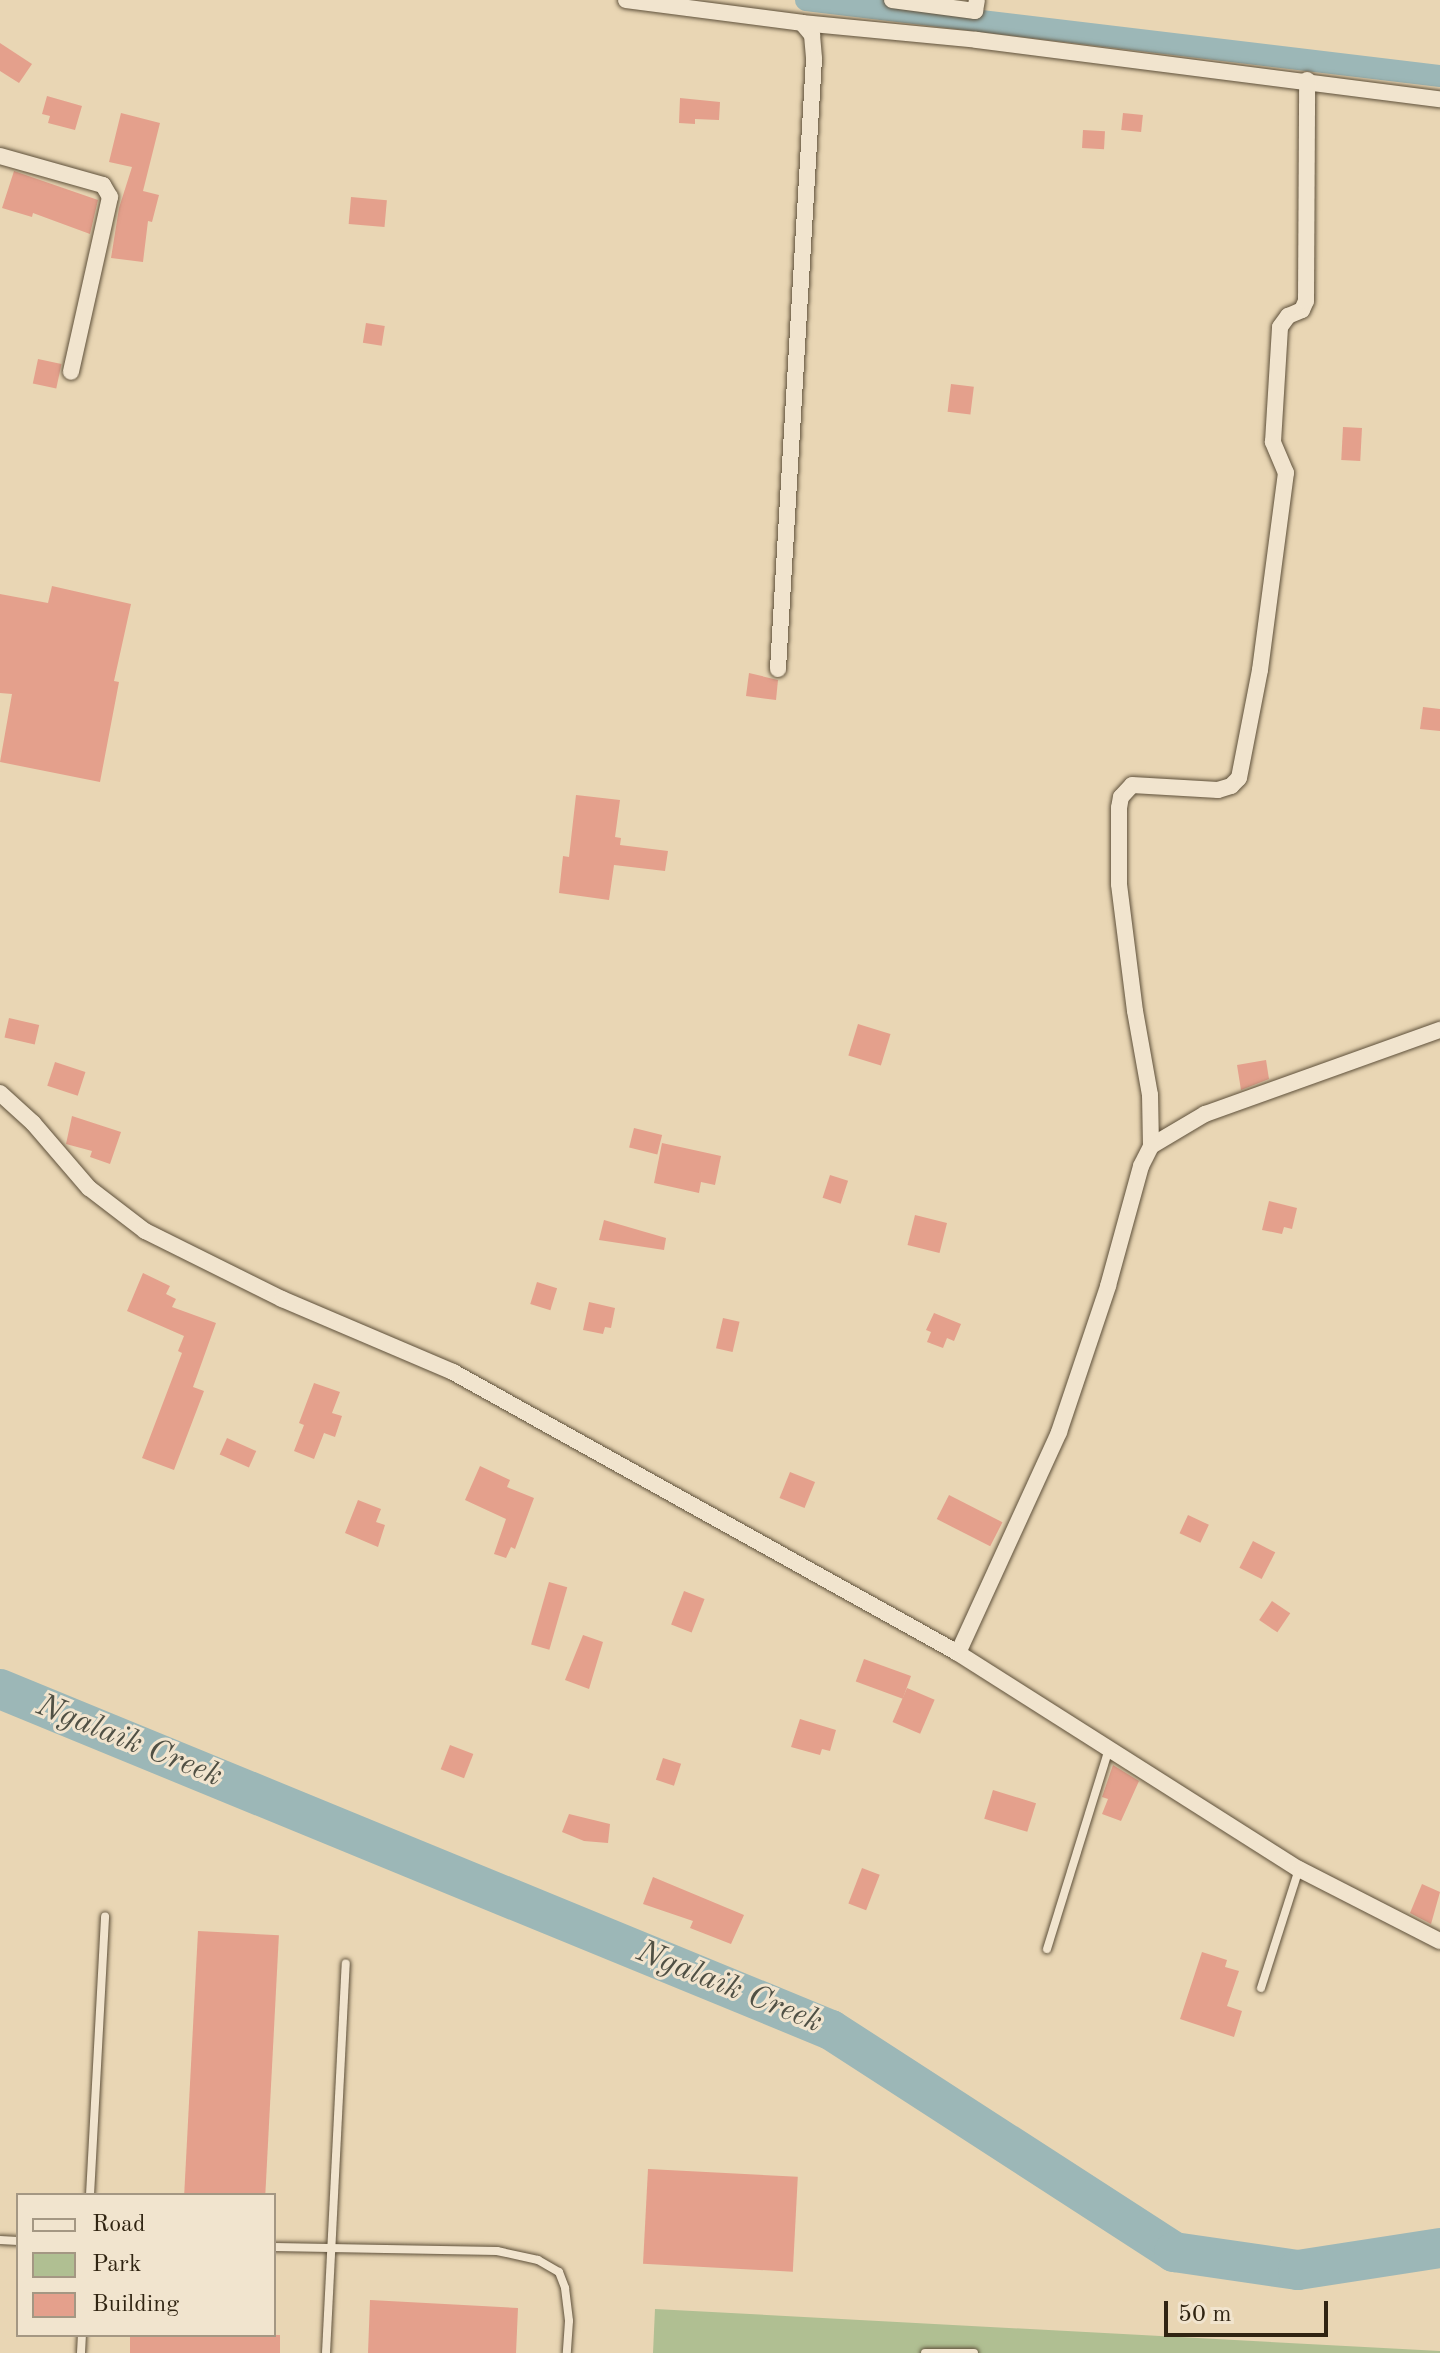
<!DOCTYPE html>
<style>
body{margin:0}
#map{position:relative;width:1440px;height:2353px;overflow:hidden;background:#e9d6b4;font-family:"Old Standard TT",serif}
div>[style]{position:absolute}
[style*='--x']{left:calc(var(--x)*1px);top:calc(var(--y)*1px);width:calc(var(--w)*1px);rotate:calc(var(--a)*1deg)}
.green>*{inset:0;background:#b0bf92}
.canal>*{height:22px;margin:-11px;padding:0 11px;transform-origin:11px;border-radius:11px;background:#9cb7b7}
.river>*{height:40px;margin:-20px;padding:0 20px;transform-origin:20px;border-radius:20px;background:#9cb7b7}
.building>*{inset:0;background:#e4a08c;transform-origin:0 0}
.roads{filter:drop-shadow(0 0 2px #5e503a) drop-shadow(0 0 2px #5e503a)}
.service>*{height:8px;margin:-4px;padding:0 4px;transform-origin:4px;border-radius:4px;background:#f1e4ce}
.minor>*{height:16px;margin:-8px;padding:0 8px;transform-origin:8px;border-radius:8px;background:#f1e4ce}
span{translate:-50% -50%;white-space:nowrap;text-align:center;line-height:1.15;-webkit-text-stroke:6px #f1e4ce;paint-order:stroke}
.water-label{font-size:32px;color:#505044;font-style:italic}
.legend{position:absolute;left:16px;top:2193px;width:260px;height:144px;box-sizing:border-box;background:#f1e4ce;border:2px solid #a49783;margin:0;padding:10px 14px;list-style:none;font-size:24px;color:#302412}
.legend li{display:flex;align-items:center;gap:16px;height:40px}
.legend b{width:40px;border:2px solid #a49783}
.scale{position:absolute;left:1164px;top:2301px;width:164px;height:36px;box-sizing:border-box;border:4px solid #302412;border-top:0;padding-left:10px;font-size:24px;line-height:28px;white-space:nowrap;color:#302412;-webkit-text-stroke:6px #f1e4ce;paint-order:stroke}
</style>
<div id="map">
<div class="green">
<i style="clip-path:polygon(655px 2309px,1440px 2351px,1440px 2353px,653px 2353px)"></i>
</div>
<div class="canal">
<i style="--x:806;--y:0;--w:639;--a:6.84"></i>
</div>
<div class="river">
<i style="--x:0;--y:1689;--w:898;--a:22.31"></i>
<i style="--x:831;--y:2030;--w:409;--a:32.9"></i>
<i style="--x:1174;--y:2252;--w:125;--a:8.3"></i>
<i style="--x:1298;--y:2270;--w:144;--a:-8.8"></i>
</div>
<div class="building">
<i style="clip-path:polygon(0 43px,32px 64px,19px 83px,0 71px)"></i>
<i style="clip-path:polygon(47px 96px,82px 106px,75px 130px,48px 123px,50px 116px,42px 114px)"></i>
<i style="clip-path:polygon(680px 98px,720px 102px,719px 120px,695px 119px,695px 124px,679px 123px)"></i>
<i style="clip-path:polygon(121px 113px,160px 123px,143px 191px,159px 195px,152px 222px,148px 221px,143px 262px,111px 258px,119px 208px,132px 167px,109px 162px)"></i>
<i style="left:1123px;top:113px;width:20px;height:17px;rotate:6deg"></i>
<i style="left:1083px;top:130px;width:22px;height:18px;rotate:3deg"></i>
<i style="clip-path:polygon(14px 171px,98px 200px,90px 234px,33px 213px,32px 217px,2px 208px)"></i>
<i style="left:351px;top:197px;width:36px;height:27px;rotate:5deg"></i>
<i style="left:366px;top:323px;width:19px;height:20px;rotate:9deg"></i>
<i style="left:38px;top:359px;width:24px;height:25px;rotate:12deg"></i>
<i style="left:951px;top:384px;width:23px;height:28px;rotate:7deg"></i>
<i style="left:1343px;top:427px;width:19px;height:33px;rotate:3deg"></i>
<i style="clip-path:polygon(52px 586px,131px 604px,114px 681px,119px 682px,100px 782px,0 762px,12px 694px,0 693px,0 594px,48px 603px)"></i>
<i style="clip-path:polygon(749px 673px,778px 680px,776px 700px,746px 696px)"></i>
<i style="clip-path:polygon(1423px 707px,1440px 709px,1440px 731px,1420px 729px)"></i>
<i style="clip-path:polygon(576px 795px,620px 800px,615px 837px,621px 838px,620px 845px,668px 851px,665px 871px,614px 865px,609px 900px,559px 893px,563px 856px,569px 857px)"></i>
<i style="left:9px;top:1018px;width:31px;height:20px;rotate:13deg"></i>
<i style="left:858px;top:1024px;width:34px;height:33px;rotate:17deg"></i>
<i style="clip-path:polygon(1266px 1060px,1269px 1079px,1241px 1090px,1237px 1065px)"></i>
<i style="left:55px;top:1062px;width:32px;height:25px;rotate:18deg"></i>
<i style="clip-path:polygon(72px 1116px,121px 1132px,110px 1164px,90px 1157px,92px 1151px,66px 1144px)"></i>
<i style="left:634px;top:1128px;width:29px;height:20px;rotate:14deg"></i>
<i style="clip-path:polygon(662px 1143px,721px 1156px,715px 1185px,701px 1182px,699px 1193px,654px 1183px)"></i>
<i style="left:830px;top:1175px;width:19px;height:24px;rotate:18deg"></i>
<i style="clip-path:polygon(1269px 1201px,1297px 1208px,1292px 1229px,1284px 1227px,1282px 1234px,1262px 1230px)"></i>
<i style="left:915px;top:1215px;width:33px;height:31px;rotate:14deg"></i>
<i style="clip-path:polygon(604px 1220px,666px 1238px,664px 1250px,599px 1240px)"></i>
<i style="clip-path:polygon(143px 1273px,170px 1286px,166px 1294px,176px 1299px,172px 1307px,216px 1323px,193px 1387px,204px 1391px,174px 1470px,142px 1458px,182px 1353px,178px 1351px,184px 1336px,127px 1311px)"></i>
<i style="left:537px;top:1282px;width:21px;height:23px;rotate:17deg"></i>
<i style="clip-path:polygon(589px 1302px,615px 1308px,611px 1328px,605px 1327px,603px 1334px,583px 1330px)"></i>
<i style="clip-path:polygon(934px 1313px,961px 1324px,954px 1341px,947px 1338px,943px 1348px,927px 1342px,931px 1332px,926px 1330px)"></i>
<i style="left:723px;top:1318px;width:17px;height:31px;rotate:13deg"></i>
<i style="clip-path:polygon(314px 1383px,340px 1392px,332px 1413px,342px 1416px,335px 1437px,324px 1433px,314px 1459px,294px 1451px,304px 1425px,299px 1423px)"></i>
<i style="left:227px;top:1438px;width:32px;height:18px;rotate:24deg"></i>
<i style="clip-path:polygon(480px 1466px,510px 1480px,507px 1487px,534px 1498px,515px 1549px,511px 1547px,506px 1558px,494px 1554px,506px 1519px,465px 1500px)"></i>
<i style="left:790px;top:1472px;width:27px;height:28px;rotate:22deg"></i>
<i style="left:949px;top:1495px;width:60px;height:27px;rotate:27deg"></i>
<i style="clip-path:polygon(358px 1500px,381px 1509px,376px 1522px,385px 1525px,378px 1547px,345px 1533px)"></i>
<i style="left:1188px;top:1515px;width:23px;height:20px;rotate:25deg"></i>
<i style="left:1253px;top:1541px;width:25px;height:30px;rotate:27deg"></i>
<i style="left:549px;top:1582px;width:19px;height:65px;rotate:16deg"></i>
<i style="left:684px;top:1591px;width:22px;height:36px;rotate:21deg"></i>
<i style="left:1272px;top:1601px;width:22px;height:23px;rotate:34deg"></i>
<i style="clip-path:polygon(583px 1635px,603px 1642px,589px 1689px,565px 1680px)"></i>
<i style="left:864px;top:1659px;width:50px;height:24px;rotate:20deg"></i>
<i style="left:907px;top:1688px;width:30px;height:37px;rotate:23deg"></i>
<i style="clip-path:polygon(800px 1719px,836px 1730px,830px 1751px,822px 1749px,820px 1755px,791px 1747px)"></i>
<i style="left:450px;top:1745px;width:25px;height:26px;rotate:21deg"></i>
<i style="left:663px;top:1758px;width:19px;height:23px;rotate:18deg"></i>
<i style="clip-path:polygon(1113px 1765px,1139px 1781px,1121px 1821px,1102px 1814px,1108px 1799px,1102px 1797px)"></i>
<i style="left:993px;top:1790px;width:45px;height:30px;rotate:17deg"></i>
<i style="clip-path:polygon(569px 1814px,610px 1824px,608px 1843px,584px 1841px,562px 1832px)"></i>
<i style="left:862px;top:1868px;width:19px;height:38px;rotate:21deg"></i>
<i style="clip-path:polygon(653px 1877px,744px 1915px,731px 1944px,690px 1928px,693px 1921px,643px 1904px)"></i>
<i style="clip-path:polygon(1422px 1884px,1440px 1892px,1431px 1924px,1410px 1913px)"></i>
<i style="left:198px;top:1931px;width:81px;height:264px;rotate:3deg"></i>
<i style="clip-path:polygon(1202px 1952px,1227px 1960px,1225px 1967px,1239px 1971px,1227px 2006px,1242px 2011px,1234px 2037px,1180px 2019px)"></i>
<i style="left:648px;top:2169px;width:150px;height:95px;rotate:3deg"></i>
<i style="clip-path:polygon(370px 2300px,518px 2308px,516px 2353px,368px 2353px)"></i>
<i style="left:130px;top:2335px;width:150px;height:18px"></i>
</div>
<div class="roads">
<div class="service">
<i style="--x:1047;--y:1949;--w:209;--a:-72.8"></i>
<i style="--x:1261;--y:1988;--w:125;--a:-72.3"></i>
<i style="--x:90;--y:2195;--w:279;--a:-86.9"></i>
<i style="--x:0;--y:2240;--w:18;--a:3"></i>
<i style="--x:274;--y:2247;--w:223;--a:1"></i>
<i style="--x:497;--y:2251;--w:42;--a:12.4"></i>
<i style="--x:538;--y:2260;--w:24;--a:30"></i>
<i style="--x:559;--y:2272;--w:17;--a:69"></i>
<i style="--x:565;--y:2288;--w:33;--a:83"></i>
<i style="--x:569;--y:2321;--w:32;--a:94"></i>
<i style="--x:81;--y:2353;--w:18;--a:-87"></i>
<i style="--x:326;--y:2353;--w:390;--a:-87.1"></i>
<i style="--x:925;--y:2353;--w:49;--a:0"></i>
</div>
<div class="minor">
<i style="--x:626;--y:0;--w:177;--a:7.4"></i>
<i style="--x:802;--y:23;--w:16;--a:50"></i>
<i style="--x:812;--y:35;--w:24;--a:85"></i>
<i style="--x:814;--y:59;--w:611;--a:93.38"></i>
<i style="--x:892;--y:0;--w:84;--a:7.5"></i>
<i style="--x:975;--y:11;--w:11;--a:-80"></i>
<i style="--x:802;--y:23;--w:176;--a:5.5"></i>
<i style="--x:977;--y:40;--w:467;--a:7.3"></i>
<i style="--x:0;--y:156;--w:107;--a:15.7"></i>
<i style="--x:103;--y:185;--w:14;--a:60"></i>
<i style="--x:110;--y:197;--w:179;--a:102.6"></i>
<i style="--x:0;--y:1093;--w:45;--a:42.3"></i>
<i style="--x:33;--y:1123;--w:86;--a:49.3"></i>
<i style="--x:89;--y:1188;--w:71;--a:37.5"></i>
<i style="--x:145;--y:1231;--w:153;--a:26.4"></i>
<i style="--x:282;--y:1299;--w:186;--a:23.1"></i>
<i style="--x:453;--y:1372;--w:578;--a:29.09"></i>
<i style="--x:958;--y:1653;--w:404;--a:32.4"></i>
<i style="--x:1299;--y:1869;--w:158;--a:27.1"></i>
<i style="--x:1151;--y:1146;--w:51;--a:-91.1"></i>
<i style="--x:1150;--y:1095;--w:85;--a:-100.1"></i>
<i style="--x:1135;--y:1011;--w:128;--a:-97.2"></i>
<i style="--x:1119;--y:884;--w:76;--a:-90"></i>
<i style="--x:1119;--y:808;--w:11;--a:-80"></i>
<i style="--x:1121;--y:797;--w:16;--a:-47"></i>
<i style="--x:1132;--y:785;--w:86;--a:3.3"></i>
<i style="--x:1218;--y:790;--w:14;--a:-17"></i>
<i style="--x:1231;--y:786;--w:11;--a:-45"></i>
<i style="--x:1239;--y:778;--w:110;--a:-79"></i>
<i style="--x:1260;--y:670;--w:199;--a:-82.5"></i>
<i style="--x:1286;--y:473;--w:34;--a:-113"></i>
<i style="--x:1273;--y:442;--w:115;--a:-86.5"></i>
<i style="--x:1280;--y:327;--w:14;--a:-54"></i>
<i style="--x:1288;--y:316;--w:15;--a:-23"></i>
<i style="--x:1302;--y:310;--w:10;--a:-66"></i>
<i style="--x:1306;--y:301;--w:221;--a:-89.7"></i>
<i style="--x:958;--y:1653;--w:243;--a:-65.4"></i>
<i style="--x:1059;--y:1432;--w:154;--a:-71.4"></i>
<i style="--x:1108;--y:1286;--w:124;--a:-74.6"></i>
<i style="--x:1141;--y:1166;--w:22;--a:-63"></i>
<i style="--x:1151;--y:1146;--w:63;--a:-30.7"></i>
<i style="--x:1205;--y:1114;--w:250;--a:-19.7"></i>
</div>
</div>
<div class="water-label">
<span style="left:129px;top:1742px;rotate:22deg">Ngalaik Creek</span>
<span style="left:729px;top:1988px;rotate:22deg">Ngalaik Creek</span>
</div>
<ul class="legend">
<li><b style="height:10px;background:#f1e4ce"></b>Road</li>
<li><b style="height:22px;background:#b0bf92"></b>Park</li>
<li><b style="height:22px;background:#e4a08c"></b>Building</li>
</ul>
<div class="scale">50 m</div>
</div>
